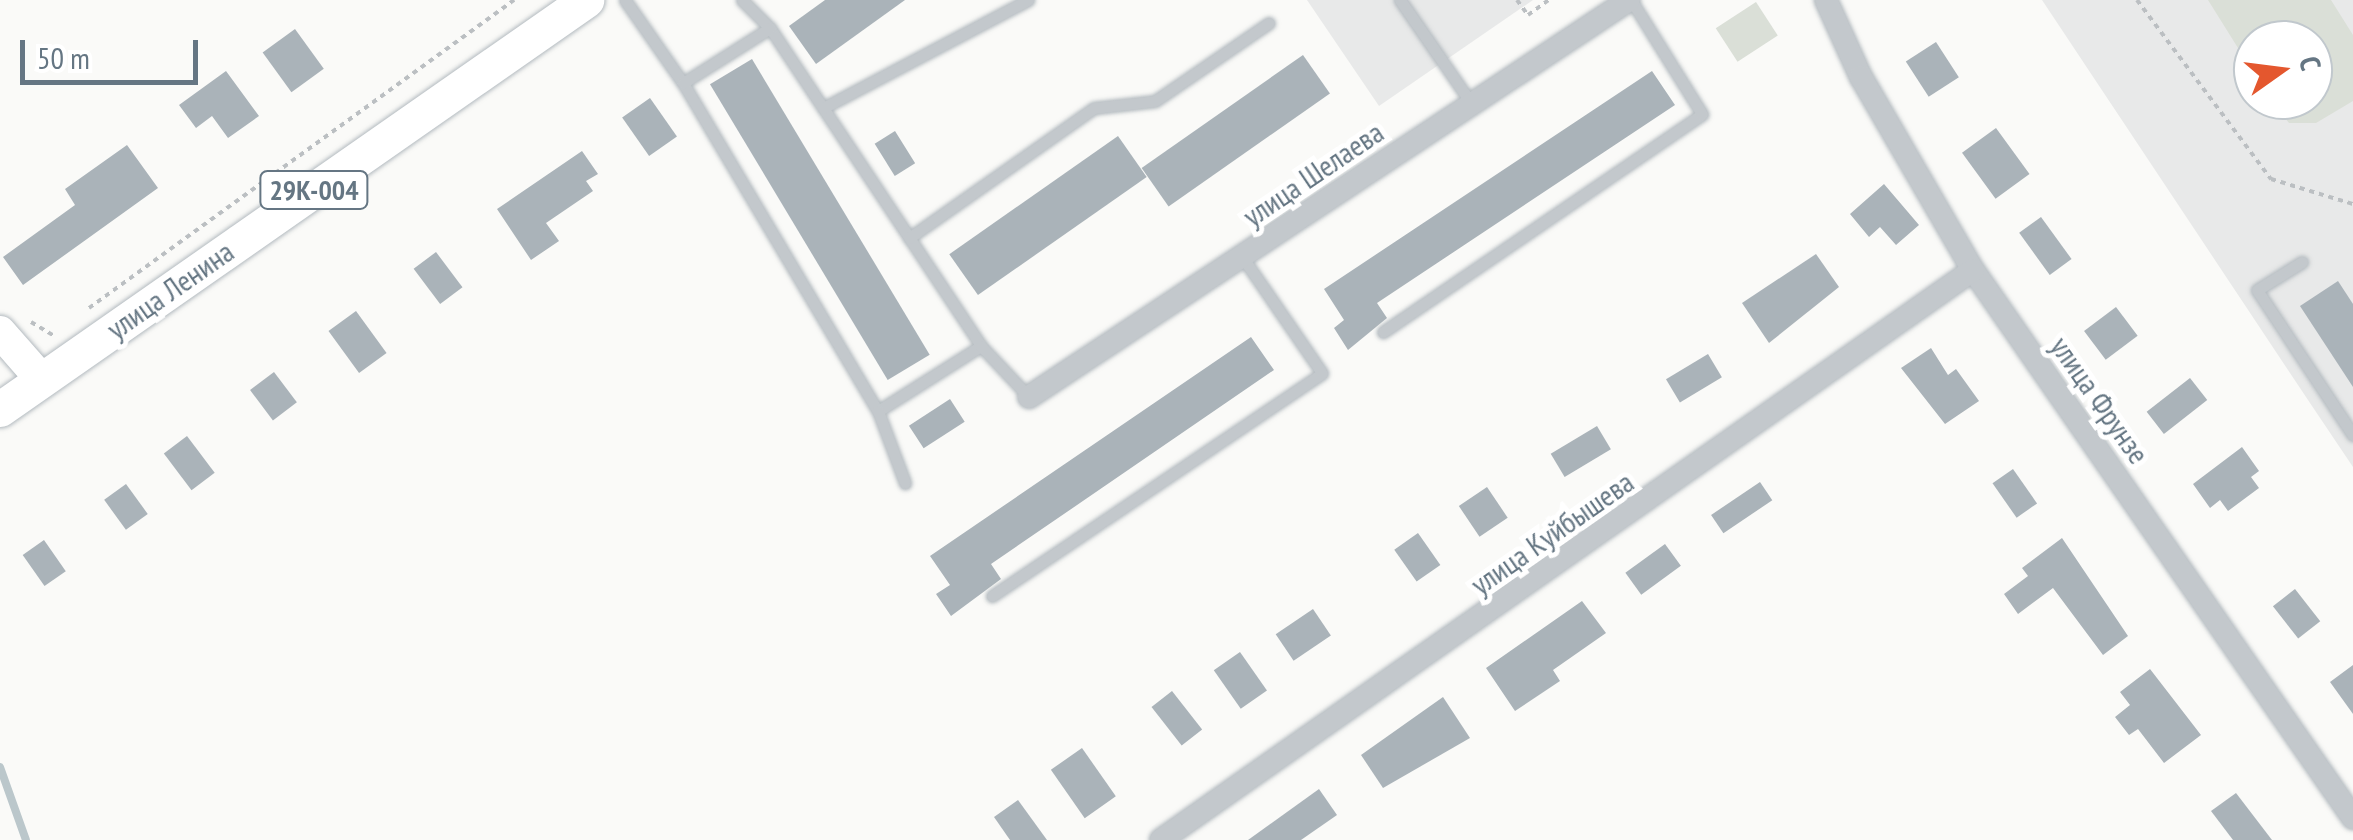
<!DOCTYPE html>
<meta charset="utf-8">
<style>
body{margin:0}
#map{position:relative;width:2353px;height:840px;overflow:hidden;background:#fafaf8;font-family:"PT Sans Narrow",sans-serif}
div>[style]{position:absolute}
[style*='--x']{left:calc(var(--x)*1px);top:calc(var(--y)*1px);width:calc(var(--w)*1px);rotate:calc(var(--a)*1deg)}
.built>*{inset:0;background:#e8e9e9}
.green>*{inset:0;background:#dadfd7;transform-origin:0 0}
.stream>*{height:8px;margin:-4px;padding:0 4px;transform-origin:4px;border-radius:4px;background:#bbc7cb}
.building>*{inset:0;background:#aab3b9;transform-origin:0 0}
.path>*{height:4px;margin-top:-2px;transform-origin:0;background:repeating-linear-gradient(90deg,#bbbfc2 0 5px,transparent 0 10px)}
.roads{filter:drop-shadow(0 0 2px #b3babf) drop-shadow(0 0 2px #b3babf)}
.lane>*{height:11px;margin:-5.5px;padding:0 5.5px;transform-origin:5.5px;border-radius:5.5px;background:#c3c8cc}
.street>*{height:22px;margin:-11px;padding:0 11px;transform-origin:11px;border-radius:11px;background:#c3c8cc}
.secondary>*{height:32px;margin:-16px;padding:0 16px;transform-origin:16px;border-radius:16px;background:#fff}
.primary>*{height:35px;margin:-17.5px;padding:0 17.5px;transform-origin:17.5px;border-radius:17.5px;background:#fff}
span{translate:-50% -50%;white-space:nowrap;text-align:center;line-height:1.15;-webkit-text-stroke:10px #fff;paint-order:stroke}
.shield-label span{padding:2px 8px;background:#fff;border:2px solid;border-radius:8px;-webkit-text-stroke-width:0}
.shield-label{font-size:28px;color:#657683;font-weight:700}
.street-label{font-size:30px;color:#657683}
.north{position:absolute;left:2233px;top:20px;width:100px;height:100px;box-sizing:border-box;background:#fff;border:2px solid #c1c8cd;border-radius:50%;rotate:76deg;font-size:28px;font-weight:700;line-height:40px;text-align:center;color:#657683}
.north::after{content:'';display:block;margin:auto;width:35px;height:45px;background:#e4572e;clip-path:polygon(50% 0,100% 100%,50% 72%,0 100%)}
.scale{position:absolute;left:20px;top:40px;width:178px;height:45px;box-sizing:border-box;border:5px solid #657683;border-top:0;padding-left:12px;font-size:30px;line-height:35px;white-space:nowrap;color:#657683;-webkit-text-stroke:8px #fff;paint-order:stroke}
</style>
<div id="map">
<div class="built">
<i style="clip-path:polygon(1307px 0,1533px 0,1379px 106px)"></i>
<i style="clip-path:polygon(evenodd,2042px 0,2353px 0,2353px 467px,2310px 403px,2042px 0,2253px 40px,2313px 40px,2313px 100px,2253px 100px,2253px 40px)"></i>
</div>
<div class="green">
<i style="clip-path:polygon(2208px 0,2331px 0,2353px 35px,2353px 101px,2316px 123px,2289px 123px,2271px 100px,2313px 100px,2313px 40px,2253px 40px,2253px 72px)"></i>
<i style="left:1756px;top:2px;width:40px;height:48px;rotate:57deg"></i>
</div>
<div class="stream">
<i style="--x:0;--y:767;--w:77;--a:70.4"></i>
</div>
<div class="building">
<i style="clip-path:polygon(825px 0,905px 0,816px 64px,789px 26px)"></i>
<i style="left:295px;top:29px;width:49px;height:40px;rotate:54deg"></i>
<i style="left:1936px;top:42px;width:42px;height:36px;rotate:57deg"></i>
<i style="left:1303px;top:55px;width:47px;height:197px;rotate:55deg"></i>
<i style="left:752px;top:59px;width:345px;height:49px;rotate:59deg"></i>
<i style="clip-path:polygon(226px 71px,259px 116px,228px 138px,212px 116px,196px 128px,179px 105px)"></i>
<i style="clip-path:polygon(1652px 71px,1675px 105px,1377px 303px,1387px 318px,1348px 350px,1334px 328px,1344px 320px,1324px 289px)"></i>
<i style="left:650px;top:98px;width:47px;height:34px;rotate:55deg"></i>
<i style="left:1996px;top:128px;width:57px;height:42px;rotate:54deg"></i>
<i style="left:895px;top:131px;width:38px;height:24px;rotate:58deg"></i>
<i style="left:1118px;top:136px;width:50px;height:206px;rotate:55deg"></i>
<i style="clip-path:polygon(127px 145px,158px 188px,23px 285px,3px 257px,75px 205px,65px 189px)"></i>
<i style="clip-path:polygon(582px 151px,598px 174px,586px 181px,593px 191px,546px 223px,559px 241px,531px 260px,497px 209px)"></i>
<i style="clip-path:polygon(1884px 184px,1919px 225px,1896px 245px,1880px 227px,1869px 237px,1850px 214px)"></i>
<i style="left:2041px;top:217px;width:52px;height:27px;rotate:54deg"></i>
<i style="left:436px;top:252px;width:44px;height:28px;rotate:53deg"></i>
<i style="clip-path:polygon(1816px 254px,1839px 287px,1769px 343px,1742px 303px)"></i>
<i style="clip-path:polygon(2338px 281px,2353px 304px,2353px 387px,2300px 306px)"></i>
<i style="left:2116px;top:307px;width:36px;height:40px;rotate:53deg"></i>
<i style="left:356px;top:311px;width:52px;height:34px;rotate:54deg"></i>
<i style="clip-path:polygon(1251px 337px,1274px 370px,991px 564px,1001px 579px,951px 616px,936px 594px,950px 585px,930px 556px)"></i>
<i style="clip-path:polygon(1931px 348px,1948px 375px,1956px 369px,1979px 401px,1945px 424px,1901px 368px)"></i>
<i style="left:1708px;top:354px;width:27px;height:49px;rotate:59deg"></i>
<i style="left:274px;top:372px;width:38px;height:30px;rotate:53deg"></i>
<i style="left:2190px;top:378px;width:28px;height:55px;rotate:52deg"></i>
<i style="left:950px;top:399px;width:27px;height:49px;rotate:57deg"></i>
<i style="left:1597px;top:426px;width:27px;height:54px;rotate:59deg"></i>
<i style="left:187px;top:436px;width:46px;height:29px;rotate:53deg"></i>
<i style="clip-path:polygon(2242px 447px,2259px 471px,2251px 477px,2259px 488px,2228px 511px,2220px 500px,2210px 508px,2193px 484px)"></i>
<i style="left:2013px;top:469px;width:42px;height:25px;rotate:55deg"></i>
<i style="left:1760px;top:482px;width:22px;height:59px;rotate:56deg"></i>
<i style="left:126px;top:484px;width:37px;height:27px;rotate:54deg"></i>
<i style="left:1487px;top:487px;width:37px;height:34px;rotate:56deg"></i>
<i style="left:1418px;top:533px;width:39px;height:29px;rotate:55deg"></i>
<i style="clip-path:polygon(2062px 538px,2128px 636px,2103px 655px,2053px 588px,2018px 614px,2004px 594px,2028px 576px,2022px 568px)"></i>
<i style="left:44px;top:540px;width:38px;height:26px;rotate:55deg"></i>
<i style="left:1665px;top:544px;width:27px;height:49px;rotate:54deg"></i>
<i style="left:2295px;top:589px;width:41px;height:28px;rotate:52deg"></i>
<i style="clip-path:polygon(1582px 601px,1606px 633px,1553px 670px,1560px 681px,1515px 711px,1486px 668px)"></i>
<i style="left:1313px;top:609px;width:32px;height:45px;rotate:56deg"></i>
<i style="left:1240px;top:652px;width:47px;height:32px;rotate:55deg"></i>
<i style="clip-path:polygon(2353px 665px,2353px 714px,2330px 682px)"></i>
<i style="clip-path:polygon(2150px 669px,2201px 735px,2164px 763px,2138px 729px,2129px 735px,2115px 717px,2130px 705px,2120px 692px)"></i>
<i style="left:1172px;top:691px;width:49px;height:26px;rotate:52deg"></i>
<i style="clip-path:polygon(1443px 697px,1470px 738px,1383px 788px,1361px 755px)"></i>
<i style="left:1082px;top:748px;width:59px;height:38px;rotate:55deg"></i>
<i style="clip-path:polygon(1319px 789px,1337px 815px,1301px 840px,1248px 840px)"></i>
<i style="clip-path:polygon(2236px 793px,2272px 840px,2233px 840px,2211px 811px)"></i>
<i style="clip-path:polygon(1018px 800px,1047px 840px,1010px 840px,994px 817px)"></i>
</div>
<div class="path">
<i style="--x:1517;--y:0;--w:19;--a:54"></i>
<i style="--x:1528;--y:15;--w:26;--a:-36"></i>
<i style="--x:2137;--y:0;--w:224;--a:53.2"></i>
<i style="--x:2271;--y:179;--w:86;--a:17"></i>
<i style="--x:89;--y:308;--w:525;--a:-35.93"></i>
<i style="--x:31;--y:322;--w:26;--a:31"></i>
</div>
<div class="roads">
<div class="lane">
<i style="--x:625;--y:0;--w:101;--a:55.1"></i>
<i style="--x:683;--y:83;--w:382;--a:59.3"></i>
<i style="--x:878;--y:411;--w:122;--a:-32.3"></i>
<i style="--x:742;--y:0;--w:40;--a:45"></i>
<i style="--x:770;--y:28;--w:382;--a:56.4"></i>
<i style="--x:981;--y:346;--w:70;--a:46.7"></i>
<i style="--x:1400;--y:0;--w:125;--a:55.4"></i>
<i style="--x:683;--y:83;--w:103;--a:-32.3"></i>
<i style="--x:823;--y:108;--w:232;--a:-27.8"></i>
<i style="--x:909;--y:238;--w:226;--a:-35.1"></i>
<i style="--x:1094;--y:108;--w:61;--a:-6.5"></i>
<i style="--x:1155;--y:101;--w:138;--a:-34.4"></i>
<i style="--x:2302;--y:262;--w:53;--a:148.1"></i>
<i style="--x:2257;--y:290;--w:174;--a:56.5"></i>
<i style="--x:1383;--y:332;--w:386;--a:-34.3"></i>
<i style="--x:1702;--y:114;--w:134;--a:-121.9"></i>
<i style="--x:878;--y:411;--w:77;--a:69.4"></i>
<i style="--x:992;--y:596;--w:398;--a:-34"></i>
<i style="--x:1322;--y:373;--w:140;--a:-124.5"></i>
</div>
<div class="street">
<i style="--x:1826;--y:0;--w:85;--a:65.6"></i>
<i style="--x:1861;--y:77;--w:223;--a:59.9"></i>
<i style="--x:1973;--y:270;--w:667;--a:55.26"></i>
<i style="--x:1029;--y:397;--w:719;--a:-33.49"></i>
<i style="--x:1161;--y:840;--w:992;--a:-35.07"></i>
</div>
<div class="secondary">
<i style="--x:0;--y:332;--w:64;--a:48.8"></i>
</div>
<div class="primary">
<i style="--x:0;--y:409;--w:715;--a:-34.91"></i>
</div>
</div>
<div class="shield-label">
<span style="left:314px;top:190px">29К-004</span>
</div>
<div class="street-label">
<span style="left:1313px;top:174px;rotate:-34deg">улица Шелаева</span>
<span style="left:170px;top:290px;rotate:-35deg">улица Ленина</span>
<span style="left:2100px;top:400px;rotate:55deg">улица Фрунзе</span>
<span style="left:1552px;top:533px;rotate:-35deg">улица Куйбышева</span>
</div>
<div class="north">С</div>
<div class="scale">50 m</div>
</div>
